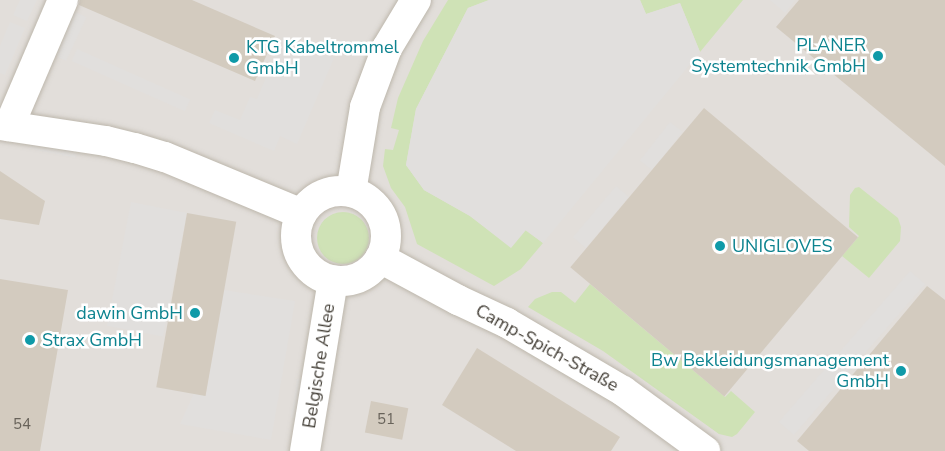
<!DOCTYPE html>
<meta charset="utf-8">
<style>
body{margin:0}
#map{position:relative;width:945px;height:451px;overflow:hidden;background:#f2efe9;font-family:"Nunito Sans",sans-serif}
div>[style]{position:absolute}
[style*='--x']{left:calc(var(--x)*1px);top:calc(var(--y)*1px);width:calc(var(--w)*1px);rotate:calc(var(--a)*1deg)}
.industrial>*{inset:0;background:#e2deda;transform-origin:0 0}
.green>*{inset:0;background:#cfe2b6}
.round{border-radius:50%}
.parking>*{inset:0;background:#e1dfdd;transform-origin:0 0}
.building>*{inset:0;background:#d3cbbf;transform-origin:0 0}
.roads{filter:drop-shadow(0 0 2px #bdb7ac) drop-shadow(0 0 2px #bdb7ac)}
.minor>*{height:30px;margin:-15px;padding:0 15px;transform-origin:15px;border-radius:15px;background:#fff}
.minor>.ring{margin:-15px;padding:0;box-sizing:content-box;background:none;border:30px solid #fff;border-radius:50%}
.dots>*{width:16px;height:16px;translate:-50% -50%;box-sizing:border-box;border:3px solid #fff;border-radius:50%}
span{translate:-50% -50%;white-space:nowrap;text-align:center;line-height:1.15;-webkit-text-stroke:5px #fff;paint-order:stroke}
.number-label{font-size:15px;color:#68635a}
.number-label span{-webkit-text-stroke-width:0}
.culture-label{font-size:18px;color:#0d838f}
.right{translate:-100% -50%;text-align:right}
.left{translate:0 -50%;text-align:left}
.street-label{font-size:18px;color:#454038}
</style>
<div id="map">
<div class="industrial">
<i style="left:0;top:0;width:945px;height:451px"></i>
</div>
<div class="green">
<i style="clip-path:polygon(448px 0,489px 0,468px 8px,416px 109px,406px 165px,424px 190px,470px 216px,511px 247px,525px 230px,543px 243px,521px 269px,494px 286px,417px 244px,405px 207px,391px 188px,383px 166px,385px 149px,393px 150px,399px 130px,391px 128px,398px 98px,423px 41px)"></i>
<i style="clip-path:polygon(640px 0,743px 0,700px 52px,680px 3px,646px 14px)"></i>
<i style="clip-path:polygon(859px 187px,898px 218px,901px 227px,900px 241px,869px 278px,842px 256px,859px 236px,849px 227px,850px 195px,855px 188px)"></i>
<i class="round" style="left:317px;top:212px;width:52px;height:52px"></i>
<i style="clip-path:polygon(590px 284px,725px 397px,731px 391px,755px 412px,737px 434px,732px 437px,719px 434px,603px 351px,528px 307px,535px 299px,552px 292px,561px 292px,575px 303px)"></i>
</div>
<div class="parking">
<i style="clip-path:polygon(20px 0,37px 0,27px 21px,13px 15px)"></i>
<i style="clip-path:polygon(489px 0,640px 0,646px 14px,680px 3px,700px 52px,543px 243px,526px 230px,511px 248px,470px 216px,424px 190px,406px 165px,416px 109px,468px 8px)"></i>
<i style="clip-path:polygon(770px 0,795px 0,785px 13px)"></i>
<i style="left:71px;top:10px;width:17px;height:48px;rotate:25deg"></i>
<i style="clip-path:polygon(10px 22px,25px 28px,5px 75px,0 73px,0 46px)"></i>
<i style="clip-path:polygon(283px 37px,334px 58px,297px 144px,280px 136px,274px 151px,209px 123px,215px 110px,240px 120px,250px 97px,257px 99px)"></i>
<i style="left:77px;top:49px;width:124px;height:13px;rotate:24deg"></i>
<i style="left:670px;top:122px;width:16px;height:49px;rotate:38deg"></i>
<i style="left:31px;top:141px;width:47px;height:8px;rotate:11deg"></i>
<i style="left:616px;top:186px;width:17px;height:67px;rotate:40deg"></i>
<i style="left:131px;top:202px;width:57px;height:126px;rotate:11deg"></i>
<i style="left:910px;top:271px;width:20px;height:200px;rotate:41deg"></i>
<i style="clip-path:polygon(224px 290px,295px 301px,271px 440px,180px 424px,194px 393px,206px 395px)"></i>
<i style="clip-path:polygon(306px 376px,298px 427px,291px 416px,297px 379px)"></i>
</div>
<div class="building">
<i style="clip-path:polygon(80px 0,192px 0,275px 36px,255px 81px,79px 5px)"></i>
<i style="clip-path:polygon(799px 0,945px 0,945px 166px,776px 27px)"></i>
<i style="left:704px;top:108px;width:201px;height:208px;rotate:40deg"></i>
<i style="clip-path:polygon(0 171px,45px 201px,39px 225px,0 219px)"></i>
<i style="left:187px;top:213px;width:50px;height:177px;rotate:10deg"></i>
<i style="clip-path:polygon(0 279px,68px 290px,40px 451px,0 451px)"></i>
<i style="clip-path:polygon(927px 286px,945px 300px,945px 451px,809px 451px,797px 441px)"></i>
<i style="clip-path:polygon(477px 348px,620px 437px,611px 451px,516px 451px,442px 405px)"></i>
<i style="left:371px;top:401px;width:38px;height:32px;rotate:11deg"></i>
</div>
<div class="roads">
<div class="minor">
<i style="--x:0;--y:125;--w:107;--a:8.6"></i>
<i style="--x:106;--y:141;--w:30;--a:14"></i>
<i style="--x:135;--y:148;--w:31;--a:17"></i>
<i style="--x:165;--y:157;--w:148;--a:22.6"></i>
<i style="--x:9;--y:126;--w:137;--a:-66.8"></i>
<i class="ring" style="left:296px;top:191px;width:60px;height:60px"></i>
<i style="--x:351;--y:192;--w:86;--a:-80.6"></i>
<i style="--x:365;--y:107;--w:63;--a:-69.6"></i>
<i style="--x:387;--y:48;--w:56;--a:-58.9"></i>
<i style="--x:380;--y:258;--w:89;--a:28.3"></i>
<i style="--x:458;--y:300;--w:54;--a:25.1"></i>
<i style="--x:507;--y:323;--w:134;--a:30.4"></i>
<i style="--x:623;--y:391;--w:102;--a:36.2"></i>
<i style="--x:305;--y:451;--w:173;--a:-80.7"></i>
</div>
</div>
<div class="dots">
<i style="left:878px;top:56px;background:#0f9aa8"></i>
<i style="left:234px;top:58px;background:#0f9aa8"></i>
<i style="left:720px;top:246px;background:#0f9aa8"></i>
<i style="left:195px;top:313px;background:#0f9aa8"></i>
<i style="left:30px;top:340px;background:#0f9aa8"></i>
<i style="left:901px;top:371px;background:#0f9aa8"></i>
</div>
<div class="number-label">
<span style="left:386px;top:420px">51</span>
<span style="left:22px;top:425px">54</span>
</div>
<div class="culture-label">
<span class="right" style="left:866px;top:56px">PLANER<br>Systemtechnik GmbH</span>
<span class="left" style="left:246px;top:58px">KTG Kabeltrommel<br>GmbH</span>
<span class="left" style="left:732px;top:246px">UNIGLOVES</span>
<span class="right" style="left:183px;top:313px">dawin GmbH</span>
<span class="left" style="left:42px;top:340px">Strax GmbH</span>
<span class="right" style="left:889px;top:371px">Bw Bekleidungsmanagement<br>GmbH</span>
</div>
<div class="street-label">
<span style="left:547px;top:348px;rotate:29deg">Camp-Spich-Straße</span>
<span style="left:319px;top:366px;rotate:-81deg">Belgische Allee</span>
</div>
</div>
